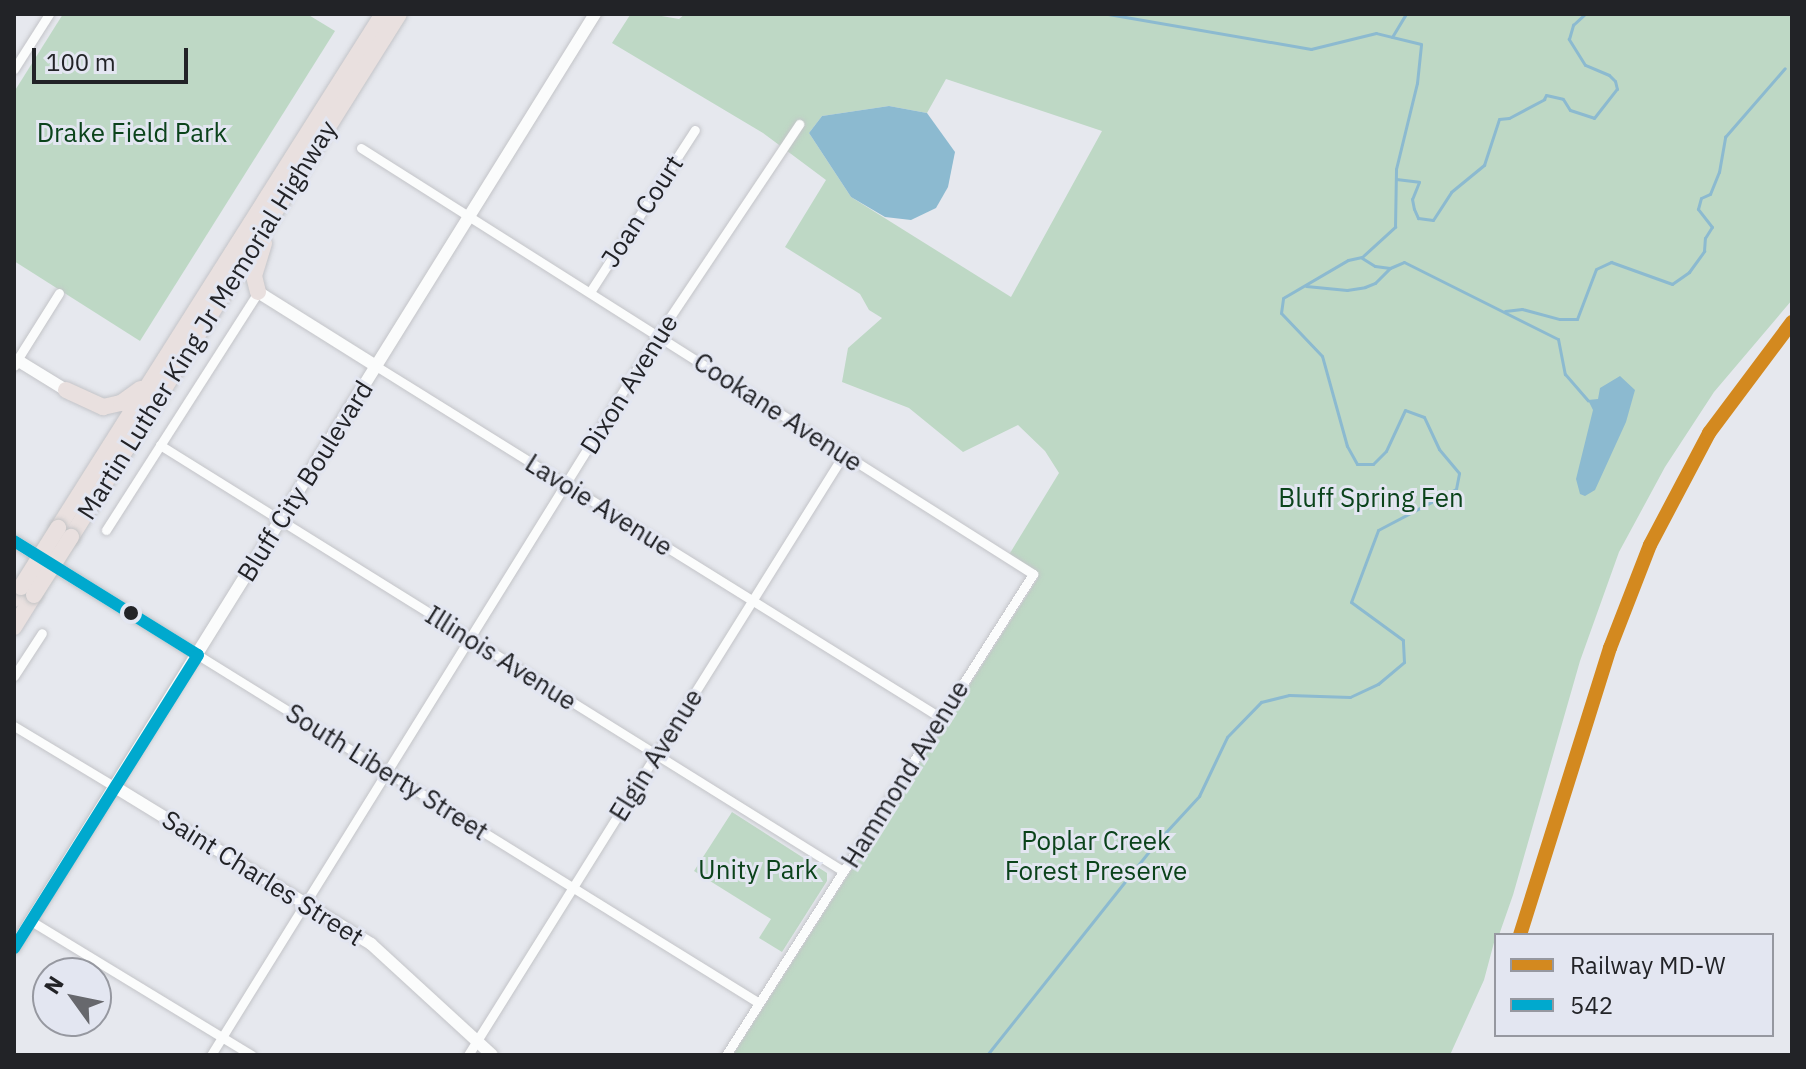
<!DOCTYPE html>
<style>
body{margin:0}
#map{position:relative;width:1806px;height:1069px;overflow:hidden;background:#e6e8ee;font-family:"IBM Plex Sans",sans-serif}
div>[style]{position:absolute}
[style*='--x']{left:calc(var(--x)*1px);top:calc(var(--y)*1px);width:calc(var(--w)*1px);rotate:calc(var(--a)*1deg)}
.green>*{inset:0;background:#bed8c5}
.water>*{inset:0;background:#8cbad0}
.stream>*{height:3px;margin:-1.5px;padding:0 1.5px;transform-origin:1.5px;border-radius:1.5px;background:#8cbad0}
.roads{filter:drop-shadow(0 0 2px #c3c4c8) drop-shadow(0 0 2px #c3c4c8)}
.street>*{height:9px;margin:-4.5px;padding:0 4.5px;transform-origin:4.5px;border-radius:4.5px;background:#fbfcfc}
.secondary>*{height:12px;margin:-6px;padding:0 6px;transform-origin:6px;border-radius:6px;background:#fbfcfc}
.highway>*{height:16px;margin:-8px;padding:0 8px;transform-origin:8px;border-radius:8px;background:#e9e0df}
.bridges{filter:drop-shadow(0 0 2px #c2c3c5) drop-shadow(0 0 2px #c2c3c5)}
.highway-bridge>*{height:16px;margin:-8px;padding:0 8px;transform-origin:8px;border-radius:8px;background:#e9e0df}
.bus-1>*{height:12px;margin:-6px;padding:0 6px;transform-origin:6px;border-radius:6px;background:#00a9ce}
.rail-1>*{height:14px;margin:-7px;padding:0 7px;transform-origin:7px;border-radius:7px;background:#d3891f}
.dots>*{width:22px;height:22px;translate:-50% -50%;box-sizing:border-box;border:4px solid #e3e6f1;border-radius:50%}
span{translate:-50% -50%;white-space:nowrap;text-align:center;line-height:1.15;-webkit-text-stroke:6px #e3e6f1;paint-order:stroke}
.park-label{font-size:26px;color:#0b431b}
.street-label{font-size:26px;color:#222327}
.frame{position:absolute;inset:0;border:16px solid #222327;pointer-events:none}
.legend{position:absolute;left:1494px;top:933px;width:280px;height:104px;box-sizing:border-box;background:#e3e6f1;border:2px solid #9698a0;margin:0;padding:10px 14px;list-style:none;font-size:24px;color:#222327}
.legend li{display:flex;align-items:center;gap:16px;height:40px}
.legend b{width:40px;border:2px solid #9698a0}
.north{position:absolute;left:32px;top:957px;width:80px;height:80px;box-sizing:border-box;background:#e3e6f1;border:2px solid #9698a0;border-radius:50%;rotate:303deg;font-size:22px;font-weight:700;line-height:32px;text-align:center;color:#222327}
.north::after{content:'';display:block;margin:auto;width:28px;height:36px;background:#67686d;clip-path:polygon(50% 0,100% 100%,50% 72%,0 100%)}
.scale{position:absolute;left:32px;top:48px;width:156px;height:36px;box-sizing:border-box;border:4px solid #222327;border-top:0;padding-left:10px;font-size:24px;line-height:28px;white-space:nowrap;color:#222327;-webkit-text-stroke:6px #e3e6f1;paint-order:stroke}
</style>
<div id="map">
<div class="green">
<i style="clip-path:polygon(63px 14px,307px 14px,335px 31px,140px 341px,14px 261px,14px 92px)"></i>
<i style="clip-path:polygon(evenodd,650px 14px,679px 19px,685px 14px,1792px 14px,1792px 300px,1714px 392px,1665px 467px,1619px 552px,1580px 661px,1513px 895px,1499px 935px,1496px 935px,1484px 980px,1450px 1055px,733px 1055px,1038px 578px,1007px 558px,1059px 473px,1045px 451px,1018px 425px,963px 452px,909px 408px,842px 382px,848px 348px,882px 318px,869px 310px,860px 294px,785px 247px,826px 180px,763px 133px,612px 43px,630px 15px,650px 14px,946px 79px,1102px 131px,1011px 297px,851px 197px,809px 133px,822px 116px,889px 106px,927px 113px,946px 79px)"></i>
<i style="clip-path:polygon(732px 812px,827px 873px,827px 881px,782px 952px,759px 938px,771px 919px,694px 871px)"></i>
</div>
<div class="water">
<i style="clip-path:polygon(889px 106px,927px 113px,955px 152px,948px 187px,936px 208px,911px 220px,885px 217px,851px 197px,809px 133px,822px 116px)"></i>
<i style="clip-path:polygon(1620px 376px,1635px 390px,1626px 422px,1595px 490px,1585px 496px,1580px 494px,1576px 479px,1593px 410px,1588px 400px,1598px 399px,1600px 388px)"></i>
</div>
<div class="stream">
<i style="--x:1392;--y:37;--w:27;--a:-59"></i>
<i style="--x:1396;--y:179;--w:23;--a:7"></i>
<i style="--x:1419;--y:182;--w:18;--a:112"></i>
<i style="--x:1412;--y:199;--w:10;--a:79"></i>
<i style="--x:1414;--y:209;--w:10;--a:66"></i>
<i style="--x:1418;--y:218;--w:15;--a:8"></i>
<i style="--x:1433;--y:220;--w:33;--a:-57"></i>
<i style="--x:1451;--y:192;--w:43;--a:-39.3"></i>
<i style="--x:1484;--y:165;--w:48;--a:-71.9"></i>
<i style="--x:1499;--y:119;--w:10;--a:-6"></i>
<i style="--x:1509;--y:118;--w:40;--a:-28"></i>
<i style="--x:1544;--y:99;--w:4;--a:-63"></i>
<i style="--x:1546;--y:95;--w:17;--a:13"></i>
<i style="--x:1563;--y:99;--w:13;--a:58"></i>
<i style="--x:1570;--y:110;--w:25;--a:18"></i>
<i style="--x:1594;--y:118;--w:37;--a:-52"></i>
<i style="--x:1617;--y:89;--w:8;--a:-104"></i>
<i style="--x:1615;--y:81;--w:8;--a:-135"></i>
<i style="--x:1609;--y:75;--w:26;--a:-157"></i>
<i style="--x:1585;--y:65;--w:31;--a:-122"></i>
<i style="--x:1569;--y:39;--w:15;--a:-74"></i>
<i style="--x:1573;--y:25;--w:16;--a:-43"></i>
<i style="--x:1362;--y:258;--w:15;--a:32"></i>
<i style="--x:1375;--y:266;--w:15;--a:8"></i>
<i style="--x:1390;--y:268;--w:15;--a:-23"></i>
<i style="--x:1404;--y:262;--w:172;--a:26.6"></i>
<i style="--x:1558;--y:339;--w:36;--a:79"></i>
<i style="--x:1565;--y:374;--w:35;--a:49"></i>
<i style="--x:1306;--y:286;--w:41;--a:5.6"></i>
<i style="--x:1347;--y:290;--w:18;--a:-9"></i>
<i style="--x:1365;--y:287;--w:11;--a:-22"></i>
<i style="--x:1375;--y:283;--w:21;--a:-45"></i>
<i style="--x:1505;--y:311;--w:17;--a:-7"></i>
<i style="--x:1522;--y:309;--w:39;--a:15"></i>
<i style="--x:1560;--y:319;--w:17;--a:0"></i>
<i style="--x:1577;--y:319;--w:53;--a:-69.2"></i>
<i style="--x:1596;--y:269;--w:17;--a:-25"></i>
<i style="--x:1611;--y:262;--w:65;--a:19.8"></i>
<i style="--x:1672;--y:284;--w:21;--a:-35"></i>
<i style="--x:1689;--y:272;--w:26;--a:-54"></i>
<i style="--x:1704;--y:251;--w:13;--a:-86"></i>
<i style="--x:1705;--y:238;--w:13;--a:-58"></i>
<i style="--x:1712;--y:227;--w:23;--a:-128"></i>
<i style="--x:1698;--y:209;--w:11;--a:-75"></i>
<i style="--x:1701;--y:198;--w:10;--a:-24"></i>
<i style="--x:1710;--y:194;--w:24;--a:-68"></i>
<i style="--x:1719;--y:172;--w:36;--a:-80"></i>
<i style="--x:1725;--y:137;--w:91;--a:-49"></i>
<i style="--x:987;--y:1055;--w:268;--a:-51.5"></i>
<i style="--x:1154;--y:845;--w:67;--a:-47.4"></i>
<i style="--x:1199;--y:796;--w:65;--a:-64.6"></i>
<i style="--x:1227;--y:737;--w:49;--a:-45.8"></i>
<i style="--x:1261;--y:702;--w:29;--a:-14"></i>
<i style="--x:1289;--y:695;--w:61;--a:1.9"></i>
<i style="--x:1350;--y:697;--w:31;--a:-25"></i>
<i style="--x:1378;--y:684;--w:34;--a:-40"></i>
<i style="--x:1404;--y:662;--w:22;--a:-93"></i>
<i style="--x:1403;--y:640;--w:64;--a:-143.8"></i>
<i style="--x:1351;--y:602;--w:77;--a:-69.4"></i>
<i style="--x:1378;--y:530;--w:88;--a:-27.7"></i>
<i style="--x:1456;--y:489;--w:16;--a:-79"></i>
<i style="--x:1459;--y:473;--w:31;--a:-130"></i>
<i style="--x:1439;--y:449;--w:35;--a:-115"></i>
<i style="--x:1424;--y:417;--w:20;--a:-160"></i>
<i style="--x:1405;--y:410;--w:45;--a:114.9"></i>
<i style="--x:1386;--y:451;--w:18;--a:135"></i>
<i style="--x:1373;--y:464;--w:16;--a:180"></i>
<i style="--x:1357;--y:464;--w:21;--a:-119"></i>
<i style="--x:1347;--y:446;--w:93;--a:-105.5"></i>
<i style="--x:1322;--y:356;--w:59;--a:-133.6"></i>
<i style="--x:1281;--y:313;--w:15;--a:-82"></i>
<i style="--x:1283;--y:298;--w:75;--a:-30.3"></i>
<i style="--x:1348;--y:260;--w:14;--a:-12"></i>
<i style="--x:1362;--y:257;--w:45;--a:-42.3"></i>
<i style="--x:1395;--y:227;--w:58;--a:-89"></i>
<i style="--x:1396;--y:169;--w:89;--a:-76.3"></i>
<i style="--x:1417;--y:83;--w:39;--a:-84"></i>
<i style="--x:1421;--y:44;--w:46;--a:-166.3"></i>
<i style="--x:1376;--y:33;--w:67;--a:166.2"></i>
<i style="--x:1311;--y:49;--w:206;--a:-170.2"></i>
</div>
<div class="roads">
<div class="street">
<i style="--x:14;--y:69;--w:65;--a:-57.5"></i>
<i style="--x:361;--y:148;--w:796;--a:32.37"></i>
<i style="--x:1033;--y:574;--w:571;--a:122.55"></i>
<i style="--x:590;--y:292;--w:193;--a:-57.1"></i>
<i style="--x:14;--y:358;--w:4;--a:34"></i>
<i style="--x:17;--y:360;--w:79;--a:-57.9"></i>
<i style="--x:376;--y:366;--w:666;--a:31.92"></i>
<i style="--x:160;--y:445;--w:805;--a:31.95"></i>
<i style="--x:106;--y:530;--w:282;--a:-57.4"></i>
<i style="--x:198;--y:655;--w:660;--a:31.81"></i>
<i style="--x:14;--y:676;--w:51;--a:-56.9"></i>
<i style="--x:14;--y:726;--w:118;--a:31.1"></i>
<i style="--x:31;--y:921;--w:258;--a:31.3"></i>
<i style="--x:211;--y:1055;--w:847;--a:-58.17"></i>
<i style="--x:658;--y:335;--w:254;--a:-56.2"></i>
<i style="--x:468;--y:1055;--w:709;--a:-57.97"></i>
</div>
<div class="secondary">
<i style="--x:258;--y:292;--w:139;--a:32.1"></i>
<i style="--x:14;--y:365;--w:6;--a:-59"></i>
<i style="--x:17;--y:360;--w:57;--a:31.5"></i>
<i style="--x:14;--y:541;--w:216;--a:31.8"></i>
<i style="--x:115;--y:787;--w:300;--a:31.5"></i>
<i style="--x:371;--y:944;--w:164;--a:42.5"></i>
<i style="--x:14;--y:948;--w:1100;--a:-58.12"></i>
</div>
<div class="highway">
<i style="--x:258;--y:292;--w:16;--a:-104"></i>
<i style="--x:254;--y:276;--w:34;--a:-73"></i>
<i style="--x:66;--y:390;--w:41;--a:24.7"></i>
<i style="--x:103;--y:407;--w:18;--a:-13"></i>
<i style="--x:121;--y:403;--w:24;--a:-36"></i>
<i style="--x:58;--y:528;--w:608;--a:-57.7"></i>
<i style="--x:71;--y:537;--w:617;--a:-57.91"></i>
<i style="--x:14;--y:599;--w:14;--a:-60"></i>
<i style="--x:14;--y:627;--w:38;--a:-58"></i>
</div>
</div>
<div class="bridges">
<div class="highway-bridge">
<i style="--x:21;--y:587;--w:70;--a:-57.9"></i>
<i style="--x:34;--y:595;--w:69;--a:-57.5"></i>
</div>
</div>
<div class="bus-1">
<i style="--x:14;--y:541;--w:216;--a:31.8"></i>
<i style="--x:198;--y:655;--w:346;--a:122.1"></i>
</div>
<div class="rail-1">
<i style="--x:1520;--y:935;--w:301;--a:-72.6"></i>
<i style="--x:1610;--y:648;--w:110;--a:-68.8"></i>
<i style="--x:1650;--y:545;--w:127;--a:-62.2"></i>
<i style="--x:1709;--y:433;--w:139;--a:-53.2"></i>
</div>
<div class="dots">
<i style="left:131px;top:613px;background:#222327"></i>
</div>
<div class="park-label">
<span style="left:132px;top:133px">Drake Field Park</span>
<span style="left:1371px;top:498px">Bluff Spring Fen</span>
<span style="left:1096px;top:856px">Poplar Creek<br>Forest Preserve</span>
<span style="left:758px;top:870px">Unity Park</span>
</div>
<div class="street-label">
<span style="left:642px;top:211px;rotate:-57deg">Joan Court</span>
<span style="left:207px;top:320px;rotate:-58deg">Martin Luther King Jr Memorial Highway</span>
<span style="left:629px;top:384px;rotate:-58deg">Dixon Avenue</span>
<span style="left:778px;top:412px;rotate:33deg">Cookane Avenue</span>
<span style="left:305px;top:481px;rotate:-58deg">Bluff City Boulevard</span>
<span style="left:599px;top:505px;rotate:32deg">Lavoie Avenue</span>
<span style="left:501px;top:658px;rotate:32deg">Illinois Avenue</span>
<span style="left:656px;top:755px;rotate:-58deg">Elgin Avenue</span>
<span style="left:387px;top:772px;rotate:32deg">South Liberty Street</span>
<span style="left:905px;top:774px;rotate:-58deg">Hammond Avenue</span>
<span style="left:263px;top:878px;rotate:32deg">Saint Charles Street</span>
</div>
<div class="frame"></div>
<ul class="legend">
<li><b style="height:10px;background:#d3891f"></b>Railway MD-W</li>
<li><b style="height:10px;background:#00a9ce"></b>542</li>
</ul>
<div class="north">N</div>
<div class="scale">100 m</div>
</div>
